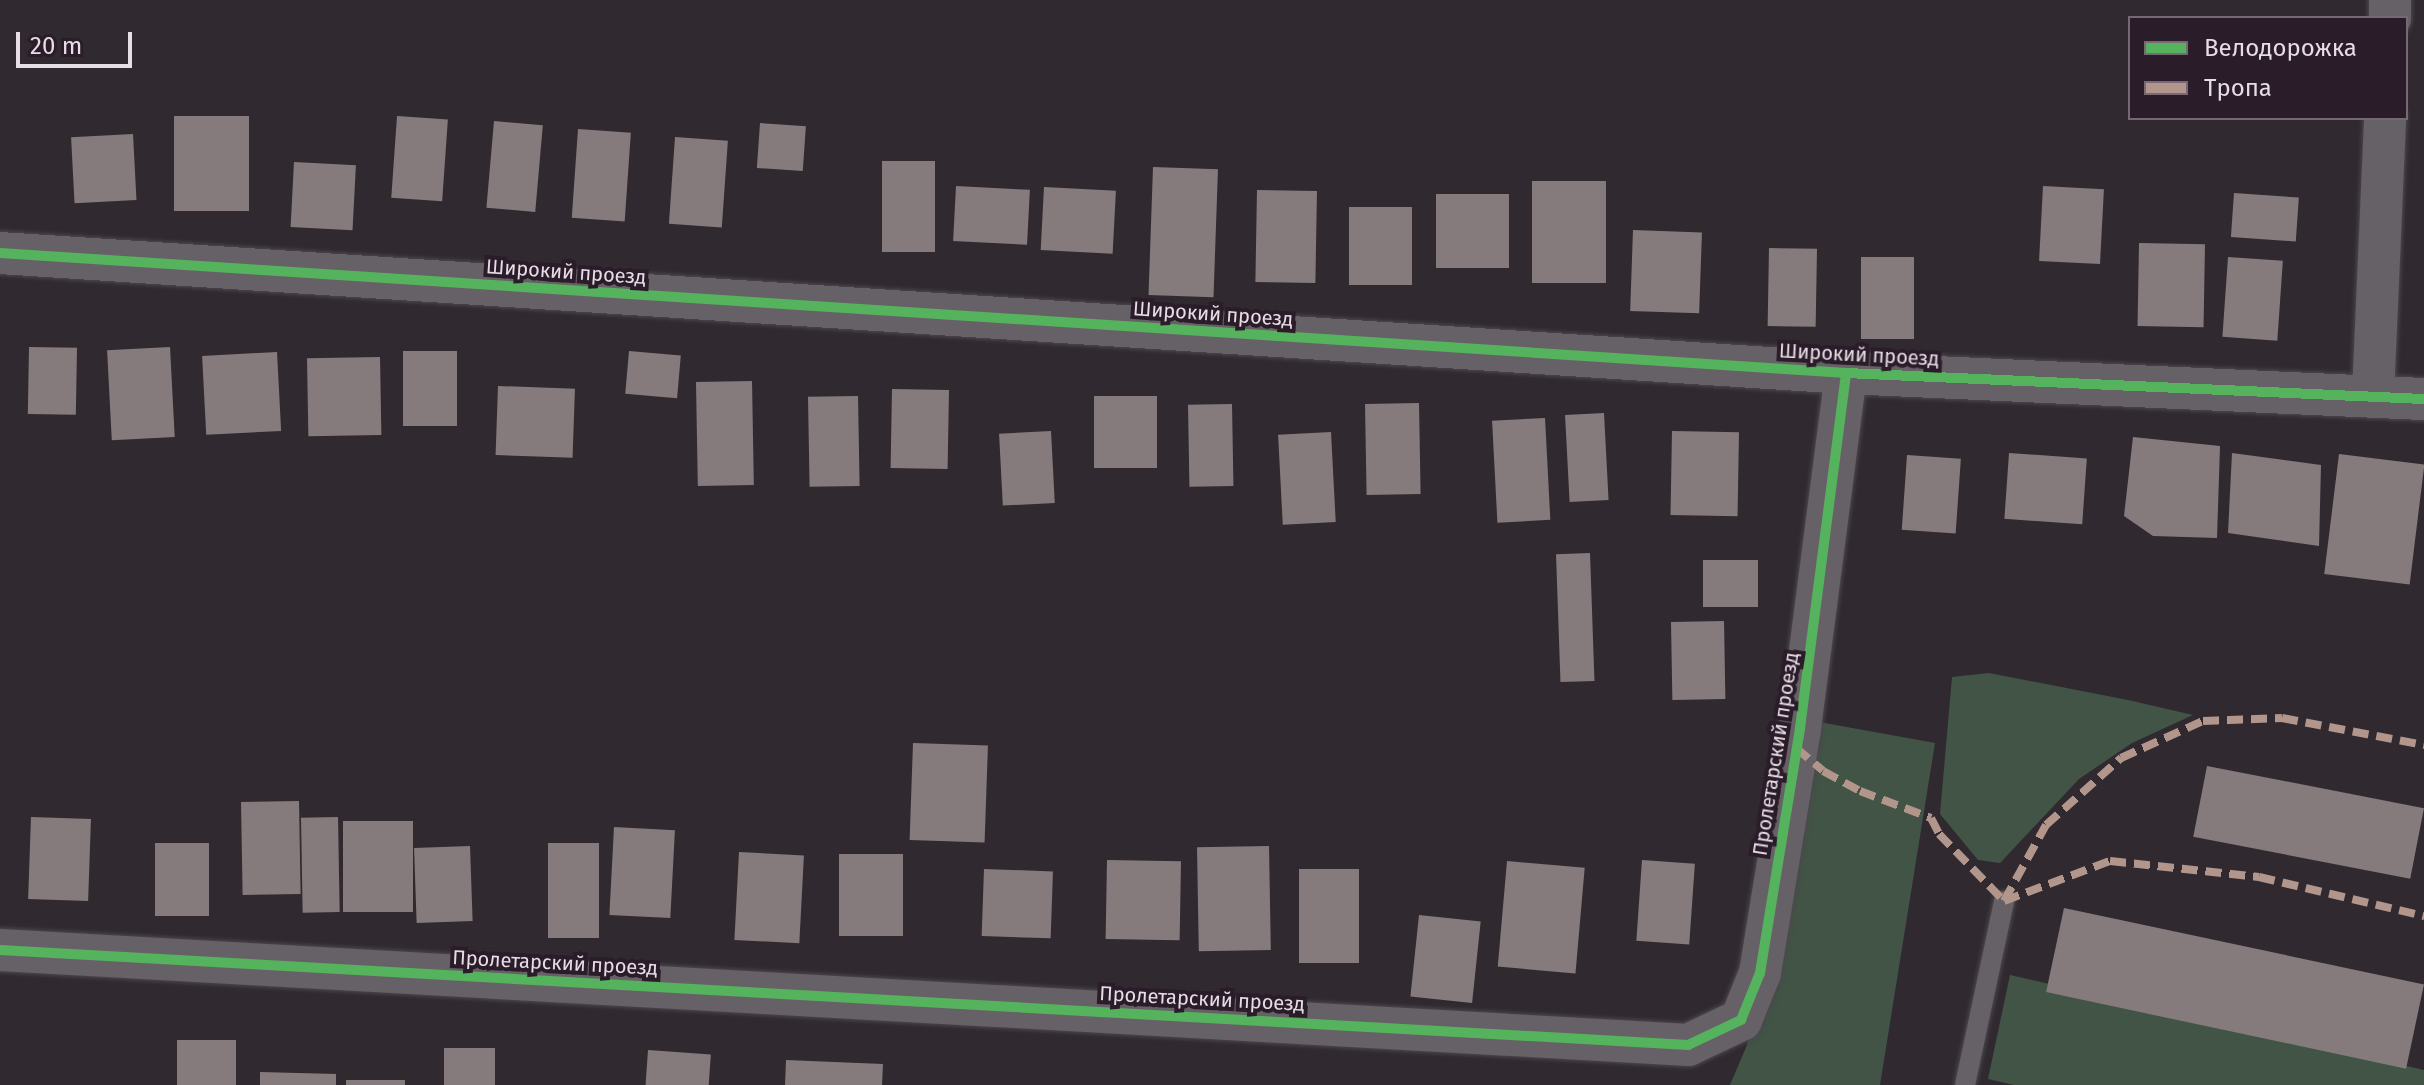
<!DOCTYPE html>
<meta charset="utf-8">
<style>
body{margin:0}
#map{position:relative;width:2424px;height:1085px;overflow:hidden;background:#302a30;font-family:"Fira Sans",sans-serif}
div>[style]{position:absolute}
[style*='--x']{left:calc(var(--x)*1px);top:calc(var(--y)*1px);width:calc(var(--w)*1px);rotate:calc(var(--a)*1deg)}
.green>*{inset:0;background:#415446}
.building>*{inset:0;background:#867b7c;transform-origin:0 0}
.roads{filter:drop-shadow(0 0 2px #4d474d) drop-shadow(0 0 2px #4d474d)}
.lane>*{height:20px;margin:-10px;padding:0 10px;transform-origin:10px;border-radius:10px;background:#666166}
.street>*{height:42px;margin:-21px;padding:0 21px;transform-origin:21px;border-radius:21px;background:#666166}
.quiet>*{height:8px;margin-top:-4px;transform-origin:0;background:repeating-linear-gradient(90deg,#b2968c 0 16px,transparent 0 24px)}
.cycleway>*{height:10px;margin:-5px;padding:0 5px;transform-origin:5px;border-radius:5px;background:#56b35d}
span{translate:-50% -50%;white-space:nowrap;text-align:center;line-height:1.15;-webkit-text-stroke:8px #2a1c29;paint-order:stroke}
.street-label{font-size:20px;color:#e7dde6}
.legend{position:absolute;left:2128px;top:16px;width:280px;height:104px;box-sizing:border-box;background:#2a1c29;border:2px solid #766975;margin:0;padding:10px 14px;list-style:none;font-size:24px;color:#e7dde6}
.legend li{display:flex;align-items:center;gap:16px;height:40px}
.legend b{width:40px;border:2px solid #766975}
.scale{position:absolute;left:16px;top:32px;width:116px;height:36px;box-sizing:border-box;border:4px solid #e7dde6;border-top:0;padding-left:10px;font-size:24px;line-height:28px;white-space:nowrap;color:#e7dde6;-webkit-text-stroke:6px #2a1c29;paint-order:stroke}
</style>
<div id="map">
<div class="green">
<i style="clip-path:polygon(1989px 673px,2128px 700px,2193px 715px,2132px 743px,2079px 779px,2000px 863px,1978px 860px,1940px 814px,1952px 677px)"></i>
<i style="clip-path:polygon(1819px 722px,1935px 743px,1880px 1085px,1730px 1085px,1747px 1045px)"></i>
<i style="clip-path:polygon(2010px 975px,2424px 1070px,2424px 1085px,2014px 1085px,1988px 1079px)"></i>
</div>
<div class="building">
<i style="left:174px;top:116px;width:75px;height:95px"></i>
<i style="left:397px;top:116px;width:51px;height:82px;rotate:4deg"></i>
<i style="left:494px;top:121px;width:49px;height:87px;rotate:5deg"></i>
<i style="left:760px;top:123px;width:46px;height:45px;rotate:4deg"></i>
<i style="left:578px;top:129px;width:53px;height:89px;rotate:4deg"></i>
<i style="left:133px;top:134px;width:66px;height:62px;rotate:87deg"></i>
<i style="left:675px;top:137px;width:53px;height:87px;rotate:4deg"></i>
<i style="left:882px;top:161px;width:53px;height:91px"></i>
<i style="left:294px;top:162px;width:62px;height:65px;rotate:3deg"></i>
<i style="left:1153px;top:167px;width:65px;height:128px;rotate:2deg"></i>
<i style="left:1532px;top:181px;width:74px;height:102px"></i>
<i style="left:956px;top:186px;width:74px;height:55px;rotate:3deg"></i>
<i style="left:2043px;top:186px;width:61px;height:75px;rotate:3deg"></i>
<i style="left:1044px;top:187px;width:72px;height:63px;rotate:3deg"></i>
<i style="left:1257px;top:190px;width:60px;height:92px;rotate:1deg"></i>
<i style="left:2234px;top:193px;width:65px;height:44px;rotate:4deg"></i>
<i style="left:1436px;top:194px;width:73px;height:74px"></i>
<i style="left:1349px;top:207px;width:63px;height:78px"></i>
<i style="left:1633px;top:230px;width:69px;height:81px;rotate:2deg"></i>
<i style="left:2139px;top:243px;width:66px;height:83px;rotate:1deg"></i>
<i style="left:1769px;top:248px;width:48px;height:78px;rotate:1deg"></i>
<i style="left:1861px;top:257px;width:53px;height:82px"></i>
<i style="left:2228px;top:257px;width:55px;height:80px;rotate:4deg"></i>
<i style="left:29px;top:347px;width:48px;height:67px;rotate:1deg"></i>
<i style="left:170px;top:347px;width:90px;height:63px;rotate:87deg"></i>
<i style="left:403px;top:351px;width:54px;height:75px"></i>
<i style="left:629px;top:351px;width:52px;height:43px;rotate:5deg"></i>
<i style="left:277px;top:352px;width:79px;height:75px;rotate:87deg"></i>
<i style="left:380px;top:357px;width:78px;height:73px;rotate:89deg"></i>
<i style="left:752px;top:381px;width:104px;height:56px;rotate:89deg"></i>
<i style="left:498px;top:386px;width:77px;height:69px;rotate:2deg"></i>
<i style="left:892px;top:389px;width:57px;height:79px;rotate:1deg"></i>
<i style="left:858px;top:396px;width:90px;height:50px;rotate:89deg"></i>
<i style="left:1094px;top:396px;width:63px;height:72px"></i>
<i style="left:1419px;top:403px;width:91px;height:54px;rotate:89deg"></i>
<i style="left:1232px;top:404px;width:82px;height:44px;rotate:89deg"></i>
<i style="left:1604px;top:413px;width:87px;height:39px;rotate:87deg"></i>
<i style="left:1545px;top:418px;width:102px;height:53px;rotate:87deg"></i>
<i style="left:1051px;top:431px;width:72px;height:52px;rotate:87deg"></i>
<i style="left:1672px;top:431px;width:67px;height:84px;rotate:1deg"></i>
<i style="left:1331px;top:432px;width:90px;height:53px;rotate:87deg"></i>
<i style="clip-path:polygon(2133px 437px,2220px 446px,2217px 538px,2153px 536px,2124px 516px)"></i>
<i style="left:2009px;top:453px;width:78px;height:66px;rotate:4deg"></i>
<i style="clip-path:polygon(2232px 453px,2321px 465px,2319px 546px,2228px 533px)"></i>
<i style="left:2339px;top:454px;width:86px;height:121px;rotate:7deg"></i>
<i style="left:1907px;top:455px;width:54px;height:75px;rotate:4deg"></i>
<i style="left:1590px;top:553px;width:128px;height:34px;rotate:88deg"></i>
<i style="left:1703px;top:560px;width:55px;height:47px"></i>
<i style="left:1724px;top:621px;width:78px;height:53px;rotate:89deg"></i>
<i style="left:913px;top:743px;width:75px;height:97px;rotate:2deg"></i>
<i style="left:2207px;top:766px;width:221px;height:72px;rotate:11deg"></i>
<i style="left:299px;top:801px;width:93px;height:58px;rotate:89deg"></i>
<i style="left:31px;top:817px;width:60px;height:82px;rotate:2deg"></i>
<i style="left:338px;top:817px;width:95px;height:37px;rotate:89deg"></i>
<i style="left:343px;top:821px;width:70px;height:91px"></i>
<i style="left:614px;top:827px;width:61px;height:88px;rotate:3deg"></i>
<i style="left:155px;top:843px;width:54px;height:73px"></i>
<i style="left:548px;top:843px;width:51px;height:95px"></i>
<i style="left:470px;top:846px;width:75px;height:56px;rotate:88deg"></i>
<i style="left:1269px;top:846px;width:104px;height:72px;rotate:89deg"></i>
<i style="left:739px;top:852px;width:65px;height:88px;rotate:3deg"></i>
<i style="left:839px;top:854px;width:64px;height:82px"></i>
<i style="left:1107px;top:860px;width:74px;height:79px;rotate:1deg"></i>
<i style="left:1642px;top:860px;width:53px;height:81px;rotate:4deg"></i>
<i style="left:1507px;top:861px;width:78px;height:106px;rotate:5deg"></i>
<i style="left:984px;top:869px;width:69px;height:67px;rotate:2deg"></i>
<i style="left:1299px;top:869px;width:60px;height:94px"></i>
<i style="left:2064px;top:908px;width:368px;height:86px;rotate:12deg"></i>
<i style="left:1419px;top:915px;width:62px;height:82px;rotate:6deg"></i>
<i style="left:177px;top:1040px;width:59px;height:45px"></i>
<i style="left:444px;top:1048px;width:51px;height:37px"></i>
<i style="left:648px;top:1050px;width:63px;height:35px;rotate:4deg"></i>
<i style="clip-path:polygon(786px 1060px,883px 1064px,882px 1085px,785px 1085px)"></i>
<i style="clip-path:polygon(260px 1072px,336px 1074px,336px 1085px,260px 1085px)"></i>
<i style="left:346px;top:1080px;width:59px;height:5px"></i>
</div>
<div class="roads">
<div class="lane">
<i style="--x:1965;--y:1085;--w:188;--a:-78"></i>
</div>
<div class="street">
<i style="--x:2390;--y:18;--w:18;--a:-90"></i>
<i style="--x:0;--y:253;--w:1850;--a:3.72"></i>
<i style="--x:1846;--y:373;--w:579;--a:2.58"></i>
<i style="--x:2373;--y:396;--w:278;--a:-87.5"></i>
<i style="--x:0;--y:950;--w:1691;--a:3.22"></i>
<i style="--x:1688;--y:1045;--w:59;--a:-25.3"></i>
<i style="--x:1741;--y:1020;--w:51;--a:-68"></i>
<i style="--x:1760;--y:973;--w:248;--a:-80.7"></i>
<i style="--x:1800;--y:728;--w:358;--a:-82.6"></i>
</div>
</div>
<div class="quiet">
<i style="--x:1796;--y:748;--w:35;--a:40"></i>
<i style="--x:1823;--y:771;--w:42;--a:28.4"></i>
<i style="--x:1860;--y:791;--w:76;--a:20.8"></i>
<i style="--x:1931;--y:818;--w:18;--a:63"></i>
<i style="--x:1939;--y:834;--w:93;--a:45.9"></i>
<i style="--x:2004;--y:901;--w:87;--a:-61.1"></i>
<i style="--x:2046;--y:825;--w:101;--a:-41.8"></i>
<i style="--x:2121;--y:758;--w:90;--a:-24.3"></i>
<i style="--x:2203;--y:721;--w:79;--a:-2.2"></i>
<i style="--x:2282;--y:718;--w:145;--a:10.8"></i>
<i style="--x:2004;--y:901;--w:113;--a:-20.7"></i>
<i style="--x:2110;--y:861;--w:150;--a:6.1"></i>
<i style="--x:2259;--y:877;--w:170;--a:13.3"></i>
</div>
<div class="cycleway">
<i style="--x:0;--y:253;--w:1850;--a:3.72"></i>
<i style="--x:1846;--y:373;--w:579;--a:2.58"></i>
<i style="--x:0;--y:950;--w:1691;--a:3.22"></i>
<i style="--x:1688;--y:1045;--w:59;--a:-25.3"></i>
<i style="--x:1741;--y:1020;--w:51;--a:-68"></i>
<i style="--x:1760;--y:973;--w:248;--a:-80.7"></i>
<i style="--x:1800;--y:728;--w:358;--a:-82.6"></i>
</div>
<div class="street-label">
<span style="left:566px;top:272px;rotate:4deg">Широкий проезд</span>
<span style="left:1213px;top:314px;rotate:4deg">Широкий проезд</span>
<span style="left:1859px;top:355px;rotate:3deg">Широкий проезд</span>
<span style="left:1776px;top:754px;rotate:-81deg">Пролетарский проезд</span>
<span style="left:555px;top:963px;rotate:3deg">Пролетарский проезд</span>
<span style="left:1202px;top:999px;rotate:3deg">Пролетарский проезд</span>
</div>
<ul class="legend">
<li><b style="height:10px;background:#56b35d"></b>Велодорожка</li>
<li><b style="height:10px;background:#b2968c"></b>Тропа</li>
</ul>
<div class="scale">20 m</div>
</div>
